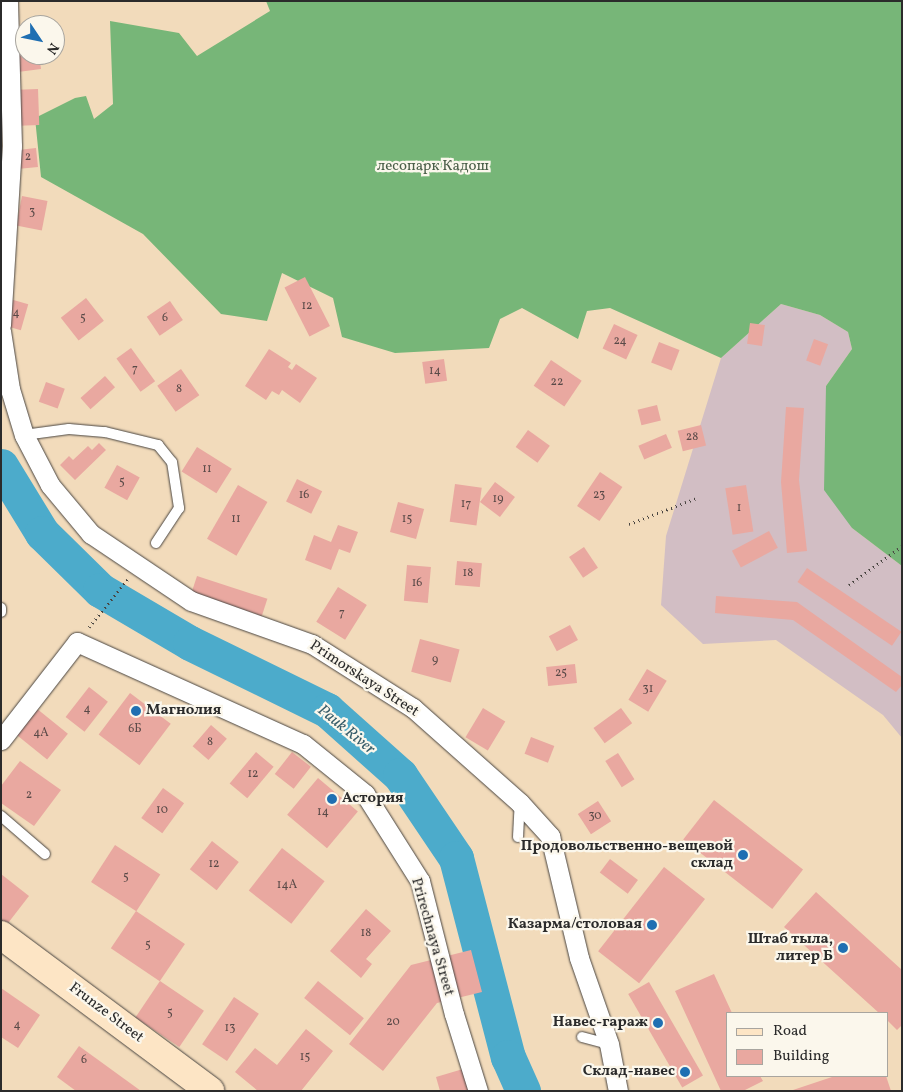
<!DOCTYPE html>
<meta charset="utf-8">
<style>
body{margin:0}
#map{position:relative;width:903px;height:1092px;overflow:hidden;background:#f2dbbb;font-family:Vollkorn,serif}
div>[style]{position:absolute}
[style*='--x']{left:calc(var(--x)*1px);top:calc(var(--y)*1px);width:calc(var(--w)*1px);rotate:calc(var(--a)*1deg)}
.industrial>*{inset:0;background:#d2bec4}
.forest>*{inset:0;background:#77b678}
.river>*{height:35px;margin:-17.5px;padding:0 17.5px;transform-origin:17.5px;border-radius:17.5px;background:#4cabcb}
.building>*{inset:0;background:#e9a8a0;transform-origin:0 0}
.path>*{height:3px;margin-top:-1.5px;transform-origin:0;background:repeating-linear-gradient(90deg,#494541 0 1px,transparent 0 5px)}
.roads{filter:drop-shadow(0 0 1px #494541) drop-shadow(0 0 1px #494541)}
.lane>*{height:10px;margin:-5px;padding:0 5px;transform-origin:5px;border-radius:5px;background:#fff}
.street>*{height:19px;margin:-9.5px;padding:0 9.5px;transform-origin:9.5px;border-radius:9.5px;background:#fff}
.secondary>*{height:28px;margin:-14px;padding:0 14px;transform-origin:14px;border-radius:14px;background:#fde5c5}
.dots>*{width:14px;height:14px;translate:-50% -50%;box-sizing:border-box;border:2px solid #fbf7ec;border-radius:50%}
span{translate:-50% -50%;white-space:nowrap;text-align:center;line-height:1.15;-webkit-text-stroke:4.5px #fbf7ec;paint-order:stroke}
.number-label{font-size:12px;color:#5a4a48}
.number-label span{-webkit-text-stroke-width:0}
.park-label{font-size:15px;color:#4a5e48}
.street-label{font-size:15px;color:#2b2b2b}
.poi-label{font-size:15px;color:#2b2b2b;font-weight:700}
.left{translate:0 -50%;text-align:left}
.right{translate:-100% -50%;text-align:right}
.water-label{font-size:16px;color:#385e6b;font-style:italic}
.frame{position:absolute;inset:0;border:2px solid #2b2b2b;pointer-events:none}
.legend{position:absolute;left:726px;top:1012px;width:162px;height:65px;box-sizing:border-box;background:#fbf7ec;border:1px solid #a8a59f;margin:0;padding:6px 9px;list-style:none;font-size:15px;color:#2b2b2b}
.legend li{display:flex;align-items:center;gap:10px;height:25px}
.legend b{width:25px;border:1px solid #a8a59f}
.north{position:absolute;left:15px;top:15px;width:50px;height:50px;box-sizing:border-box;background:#fbf7ec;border:1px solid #a8a59f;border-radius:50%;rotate:124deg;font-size:14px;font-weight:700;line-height:20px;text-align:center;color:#2b2b2b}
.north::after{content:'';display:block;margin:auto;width:18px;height:22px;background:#1f6fb2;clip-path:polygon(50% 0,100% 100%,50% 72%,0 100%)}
</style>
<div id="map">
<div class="industrial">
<i style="clip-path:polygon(781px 304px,820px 315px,848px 332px,852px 349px,826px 386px,852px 528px,902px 566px,902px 738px,883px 715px,776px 640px,703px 644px,661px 605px,666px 536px,721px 358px)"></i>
</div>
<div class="forest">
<i style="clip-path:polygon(266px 1px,902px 1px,902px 566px,852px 528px,824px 490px,826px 386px,852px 349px,848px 332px,820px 315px,781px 304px,721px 358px,610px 308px,587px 311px,578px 339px,522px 308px,500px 319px,489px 348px,395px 353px,342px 337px,333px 298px,282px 273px,267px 321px,221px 314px,143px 234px,41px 177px,35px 118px,75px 98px,86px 96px,94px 119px,113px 104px,110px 21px,179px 33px,197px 56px,270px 11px)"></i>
</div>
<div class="river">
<i style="--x:1;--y:466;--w:79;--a:58.5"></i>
<i style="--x:42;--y:533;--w:81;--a:44.5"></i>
<i style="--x:100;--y:590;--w:104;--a:30.5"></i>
<i style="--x:190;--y:643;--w:153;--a:26.1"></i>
<i style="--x:327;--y:710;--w:98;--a:41.7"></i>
<i style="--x:400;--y:775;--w:100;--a:56"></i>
<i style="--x:456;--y:858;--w:206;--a:75.4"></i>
<i style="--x:508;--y:1057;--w:37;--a:66"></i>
</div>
<div class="building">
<i style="clip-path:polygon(25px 32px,25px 55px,39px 55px,41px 69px,18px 72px,13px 34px)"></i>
<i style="left:38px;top:89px;width:36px;height:20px;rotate:88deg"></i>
<i style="left:36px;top:148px;width:19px;height:18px;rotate:84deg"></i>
<i style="left:22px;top:196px;width:26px;height:30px;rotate:11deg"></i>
<i style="left:305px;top:277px;width:55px;height:23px;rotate:63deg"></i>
<i style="left:86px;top:298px;width:29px;height:32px;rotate:52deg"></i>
<i style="left:10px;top:299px;width:19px;height:27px;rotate:16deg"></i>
<i style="left:170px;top:301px;width:23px;height:28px;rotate:56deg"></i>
<i style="left:750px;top:323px;width:15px;height:21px;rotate:8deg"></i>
<i style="left:614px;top:324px;width:26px;height:27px;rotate:25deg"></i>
<i style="left:814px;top:339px;width:15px;height:23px;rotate:20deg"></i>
<i style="left:659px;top:342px;width:22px;height:22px;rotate:21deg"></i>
<i style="left:131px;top:348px;width:41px;height:18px;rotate:54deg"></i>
<i style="clip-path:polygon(269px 349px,291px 363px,288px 367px,292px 370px,296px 364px,317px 378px,300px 403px,282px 390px,279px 395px,272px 391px,266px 400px,245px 386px)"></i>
<i style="left:444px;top:359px;width:22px;height:22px;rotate:82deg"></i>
<i style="left:551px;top:360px;width:37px;height:31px;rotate:34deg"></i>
<i style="left:181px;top:369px;width:32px;height:29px;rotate:55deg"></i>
<i style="left:105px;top:376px;width:15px;height:33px;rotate:48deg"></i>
<i style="left:46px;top:382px;width:20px;height:21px;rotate:20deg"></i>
<i style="left:657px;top:405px;width:16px;height:20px;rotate:76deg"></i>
<i style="clip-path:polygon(786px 407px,804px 408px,799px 480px,807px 551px,787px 553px,781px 482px)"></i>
<i style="left:701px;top:425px;width:21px;height:24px;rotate:76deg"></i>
<i style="left:528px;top:430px;width:27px;height:21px;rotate:36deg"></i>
<i style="left:666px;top:434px;width:15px;height:30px;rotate:67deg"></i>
<i style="clip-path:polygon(99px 443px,106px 450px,75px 480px,60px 465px,69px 456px,73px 460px,88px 446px,92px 450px)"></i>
<i style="left:197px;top:447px;width:41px;height:29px;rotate:32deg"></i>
<i style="left:117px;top:465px;width:26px;height:26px;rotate:29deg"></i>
<i style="left:600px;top:472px;width:27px;height:41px;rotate:34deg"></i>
<i style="left:297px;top:479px;width:28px;height:25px;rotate:26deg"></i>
<i style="left:495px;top:482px;width:25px;height:25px;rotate:37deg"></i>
<i style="left:455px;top:484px;width:27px;height:38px;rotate:8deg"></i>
<i style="left:238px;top:485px;width:34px;height:62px;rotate:30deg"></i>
<i style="left:746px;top:485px;width:47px;height:21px;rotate:81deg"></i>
<i style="left:398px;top:502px;width:27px;height:31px;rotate:15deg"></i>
<i style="clip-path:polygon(338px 525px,358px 532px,350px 553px,339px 549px,331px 570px,305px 560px,314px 535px,331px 542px)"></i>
<i style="left:769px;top:531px;width:19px;height:42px;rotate:62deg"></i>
<i style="left:584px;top:547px;width:25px;height:18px;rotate:56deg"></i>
<i style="left:457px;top:561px;width:25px;height:24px;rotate:5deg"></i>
<i style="left:407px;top:565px;width:24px;height:36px;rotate:5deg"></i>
<i style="left:807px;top:568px;width:114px;height:17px;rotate:34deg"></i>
<i style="left:197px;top:576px;width:74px;height:18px;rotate:18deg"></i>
<i style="left:338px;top:587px;width:34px;height:41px;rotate:32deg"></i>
<i style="clip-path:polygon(716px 596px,797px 602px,902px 677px,902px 685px,896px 692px,793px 620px,715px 613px)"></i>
<i style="left:570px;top:625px;width:17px;height:24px;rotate:62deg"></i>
<i style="left:420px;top:639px;width:41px;height:34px;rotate:15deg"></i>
<i style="left:575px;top:664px;width:19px;height:29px;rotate:84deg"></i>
<i style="left:647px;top:669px;width:23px;height:36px;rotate:31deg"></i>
<i style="left:89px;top:687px;width:24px;height:38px;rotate:38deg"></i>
<i style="left:130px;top:693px;width:51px;height:52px;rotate:37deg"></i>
<i style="left:36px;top:708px;width:41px;height:33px;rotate:39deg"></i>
<i style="left:483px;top:708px;width:26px;height:34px;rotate:31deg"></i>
<i style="left:621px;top:708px;width:19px;height:34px;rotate:54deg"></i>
<i style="left:211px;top:725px;width:21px;height:28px;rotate:41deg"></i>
<i style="left:531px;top:737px;width:25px;height:18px;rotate:21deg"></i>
<i style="left:256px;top:752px;width:23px;height:41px;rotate:40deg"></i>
<i style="left:292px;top:752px;width:24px;height:28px;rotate:38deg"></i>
<i style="left:618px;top:753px;width:31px;height:15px;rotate:58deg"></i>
<i style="clip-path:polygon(20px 761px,61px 790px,34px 826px,1px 803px,1px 786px)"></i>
<i style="left:318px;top:778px;width:52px;height:48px;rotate:40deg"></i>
<i style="left:163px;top:788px;width:26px;height:37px;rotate:36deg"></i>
<i style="left:714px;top:800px;width:113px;height:50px;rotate:38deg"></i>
<i style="left:598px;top:801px;width:24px;height:24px;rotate:57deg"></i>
<i style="left:212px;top:841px;width:34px;height:36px;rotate:38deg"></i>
<i style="left:115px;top:845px;width:54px;height:44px;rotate:33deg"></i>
<i style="left:282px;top:848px;width:54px;height:54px;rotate:38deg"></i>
<i style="left:610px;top:859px;width:35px;height:17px;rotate:37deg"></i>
<i style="left:664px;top:867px;width:52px;height:107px;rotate:38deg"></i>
<i style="clip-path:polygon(1px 874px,29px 896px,5px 927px,1px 925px)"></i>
<i style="clip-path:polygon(816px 892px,902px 970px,902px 1025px,897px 1030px,887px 1020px,887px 1013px,879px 1013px,784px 927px)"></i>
<i style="clip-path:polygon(366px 909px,391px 931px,366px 959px,372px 964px,361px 978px,330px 951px)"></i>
<i style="left:136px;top:911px;width:59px;height:45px;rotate:34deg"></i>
<i style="clip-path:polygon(471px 950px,482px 992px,437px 1003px,383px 1071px,349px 1044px,411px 965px)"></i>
<i style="clip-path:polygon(714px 974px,732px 1013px,727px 1013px,727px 1076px,760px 1076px,763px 1081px,743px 1091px,721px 1091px,675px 991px)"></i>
<i style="left:160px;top:981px;width:53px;height:44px;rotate:34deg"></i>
<i style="left:318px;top:981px;width:59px;height:22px;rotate:39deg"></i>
<i style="left:649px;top:982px;width:108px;height:24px;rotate:60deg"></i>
<i style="clip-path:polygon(1px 988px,40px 1015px,18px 1048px,1px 1037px)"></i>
<i style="left:234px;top:997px;width:30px;height:57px;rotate:34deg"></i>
<i style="clip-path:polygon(306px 1029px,333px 1051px,301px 1091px,258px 1091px,235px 1072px,255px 1048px,277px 1065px)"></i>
<i style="clip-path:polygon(79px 1046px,141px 1091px,76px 1091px,57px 1077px)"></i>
<i style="clip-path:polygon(463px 1069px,469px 1091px,440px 1091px,436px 1077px)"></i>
<i style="clip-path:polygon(835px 1076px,886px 1076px,891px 1091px,790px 1091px)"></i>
</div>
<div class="path">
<i style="--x:629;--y:524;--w:73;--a:-20.9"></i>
<i style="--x:849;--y:585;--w:66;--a:-36.3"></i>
<i style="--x:89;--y:627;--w:62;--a:-50.9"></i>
</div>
<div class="roads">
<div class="lane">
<i style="--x:24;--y:435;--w:45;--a:-7.6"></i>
<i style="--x:69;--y:429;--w:36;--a:5"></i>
<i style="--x:105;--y:432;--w:55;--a:13.8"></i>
<i style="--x:158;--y:445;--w:22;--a:51"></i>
<i style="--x:172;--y:462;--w:47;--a:81.3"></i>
<i style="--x:179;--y:508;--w:42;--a:123.3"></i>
<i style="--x:1;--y:608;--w:4;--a:90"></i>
<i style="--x:1;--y:816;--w:58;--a:40.8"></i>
<i style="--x:518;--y:837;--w:33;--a:-87"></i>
<i style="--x:582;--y:1037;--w:28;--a:15"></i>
</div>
<div class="street">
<i style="--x:1;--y:325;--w:179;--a:-86.5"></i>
<i style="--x:12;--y:146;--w:145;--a:-91.6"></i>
<i style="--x:1;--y:331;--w:59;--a:81.2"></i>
<i style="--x:10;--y:389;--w:48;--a:73.1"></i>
<i style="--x:24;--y:435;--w:56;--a:62.5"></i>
<i style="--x:50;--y:485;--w:64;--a:50.1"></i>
<i style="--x:91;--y:534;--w:120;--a:33.8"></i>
<i style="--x:191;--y:601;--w:128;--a:19.6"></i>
<i style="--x:312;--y:644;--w:120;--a:32.4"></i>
<i style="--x:413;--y:708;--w:143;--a:41.6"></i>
<i style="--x:520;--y:803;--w:45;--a:47.7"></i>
<i style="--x:550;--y:836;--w:125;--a:76.6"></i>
<i style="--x:579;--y:958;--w:91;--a:70.8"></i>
<i style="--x:609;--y:1044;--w:48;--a:79.2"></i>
<i style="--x:1;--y:740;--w:124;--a:-52.2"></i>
<i style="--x:77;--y:642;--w:248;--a:24.3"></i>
<i style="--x:303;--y:744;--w:80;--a:38.9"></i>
<i style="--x:365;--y:794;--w:103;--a:57.7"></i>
<i style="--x:420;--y:881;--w:137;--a:75.7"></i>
<i style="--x:454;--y:1014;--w:81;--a:72.7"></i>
</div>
<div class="secondary">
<i style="--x:1;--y:935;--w:261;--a:36.7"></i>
</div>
</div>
<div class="dots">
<i style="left:136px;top:711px;background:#1f6fb2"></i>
<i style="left:332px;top:799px;background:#1f6fb2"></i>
<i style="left:743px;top:855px;background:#1f6fb2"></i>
<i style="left:652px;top:925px;background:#1f6fb2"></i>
<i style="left:843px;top:948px;background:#1f6fb2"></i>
<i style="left:658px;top:1023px;background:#1f6fb2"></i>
<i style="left:685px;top:1072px;background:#1f6fb2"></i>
</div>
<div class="number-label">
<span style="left:28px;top:158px">2</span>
<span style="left:32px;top:213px">3</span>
<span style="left:307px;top:307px">12</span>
<span style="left:16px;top:314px">4</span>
<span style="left:83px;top:319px">5</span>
<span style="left:165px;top:319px">6</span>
<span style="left:620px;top:342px">24</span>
<span style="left:135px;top:370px">7</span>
<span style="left:435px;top:372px">14</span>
<span style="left:557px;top:383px">22</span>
<span style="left:179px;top:390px">8</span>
<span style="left:692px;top:438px">28</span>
<span style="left:207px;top:470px">11</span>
<span style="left:122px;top:483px">5</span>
<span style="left:304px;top:496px">16</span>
<span style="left:599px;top:496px">23</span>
<span style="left:498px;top:500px">19</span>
<span style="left:466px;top:505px">17</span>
<span style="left:739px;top:509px">1</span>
<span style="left:236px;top:520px">11</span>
<span style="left:407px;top:520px">15</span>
<span style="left:468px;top:574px">18</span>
<span style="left:417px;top:584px">16</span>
<span style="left:342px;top:614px">7</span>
<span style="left:435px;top:661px">9</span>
<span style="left:561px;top:674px">25</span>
<span style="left:648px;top:690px">31</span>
<span style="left:87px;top:710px">4</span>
<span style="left:135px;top:730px">6Б</span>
<span style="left:41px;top:734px">4А</span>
<span style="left:210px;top:743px">8</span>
<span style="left:253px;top:775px">12</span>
<span style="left:29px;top:796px">2</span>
<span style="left:162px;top:811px">10</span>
<span style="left:323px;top:813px">14</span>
<span style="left:595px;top:817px">30</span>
<span style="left:214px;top:865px">12</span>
<span style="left:126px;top:878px">5</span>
<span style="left:287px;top:886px">14А</span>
<span style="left:366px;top:934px">18</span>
<span style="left:148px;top:946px">5</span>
<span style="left:170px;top:1014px">5</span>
<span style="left:393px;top:1023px">20</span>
<span style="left:17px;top:1026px">4</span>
<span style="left:230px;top:1029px">13</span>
<span style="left:305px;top:1058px">15</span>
<span style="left:84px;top:1061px">6</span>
</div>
<div class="park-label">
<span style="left:433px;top:167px">лесопарк Кадош</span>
</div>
<div class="street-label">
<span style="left:364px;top:679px;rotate:33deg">Primorskaya Street</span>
<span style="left:432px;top:937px;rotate:74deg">Prirechnaya Street</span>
<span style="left:106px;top:1013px;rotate:37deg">Frunze Street</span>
</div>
<div class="poi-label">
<span class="left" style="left:146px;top:711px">Магнолия</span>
<span class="left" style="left:342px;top:799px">Астория</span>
<span class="right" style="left:733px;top:855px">Продовольственно-вещевой<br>склад</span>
<span class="right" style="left:642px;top:925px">Казарма/столовая</span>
<span class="right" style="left:833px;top:948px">Штаб тыла,<br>литер Б</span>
<span class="right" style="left:648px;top:1023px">Навес-гараж</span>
<span class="right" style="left:675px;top:1072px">Склад-навес</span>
</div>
<div class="water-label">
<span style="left:346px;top:730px;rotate:39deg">Pauk River</span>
</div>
<div class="frame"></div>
<ul class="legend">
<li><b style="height:6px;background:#fde5c5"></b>Road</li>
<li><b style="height:14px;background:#e9a8a0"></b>Building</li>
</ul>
<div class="north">N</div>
</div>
